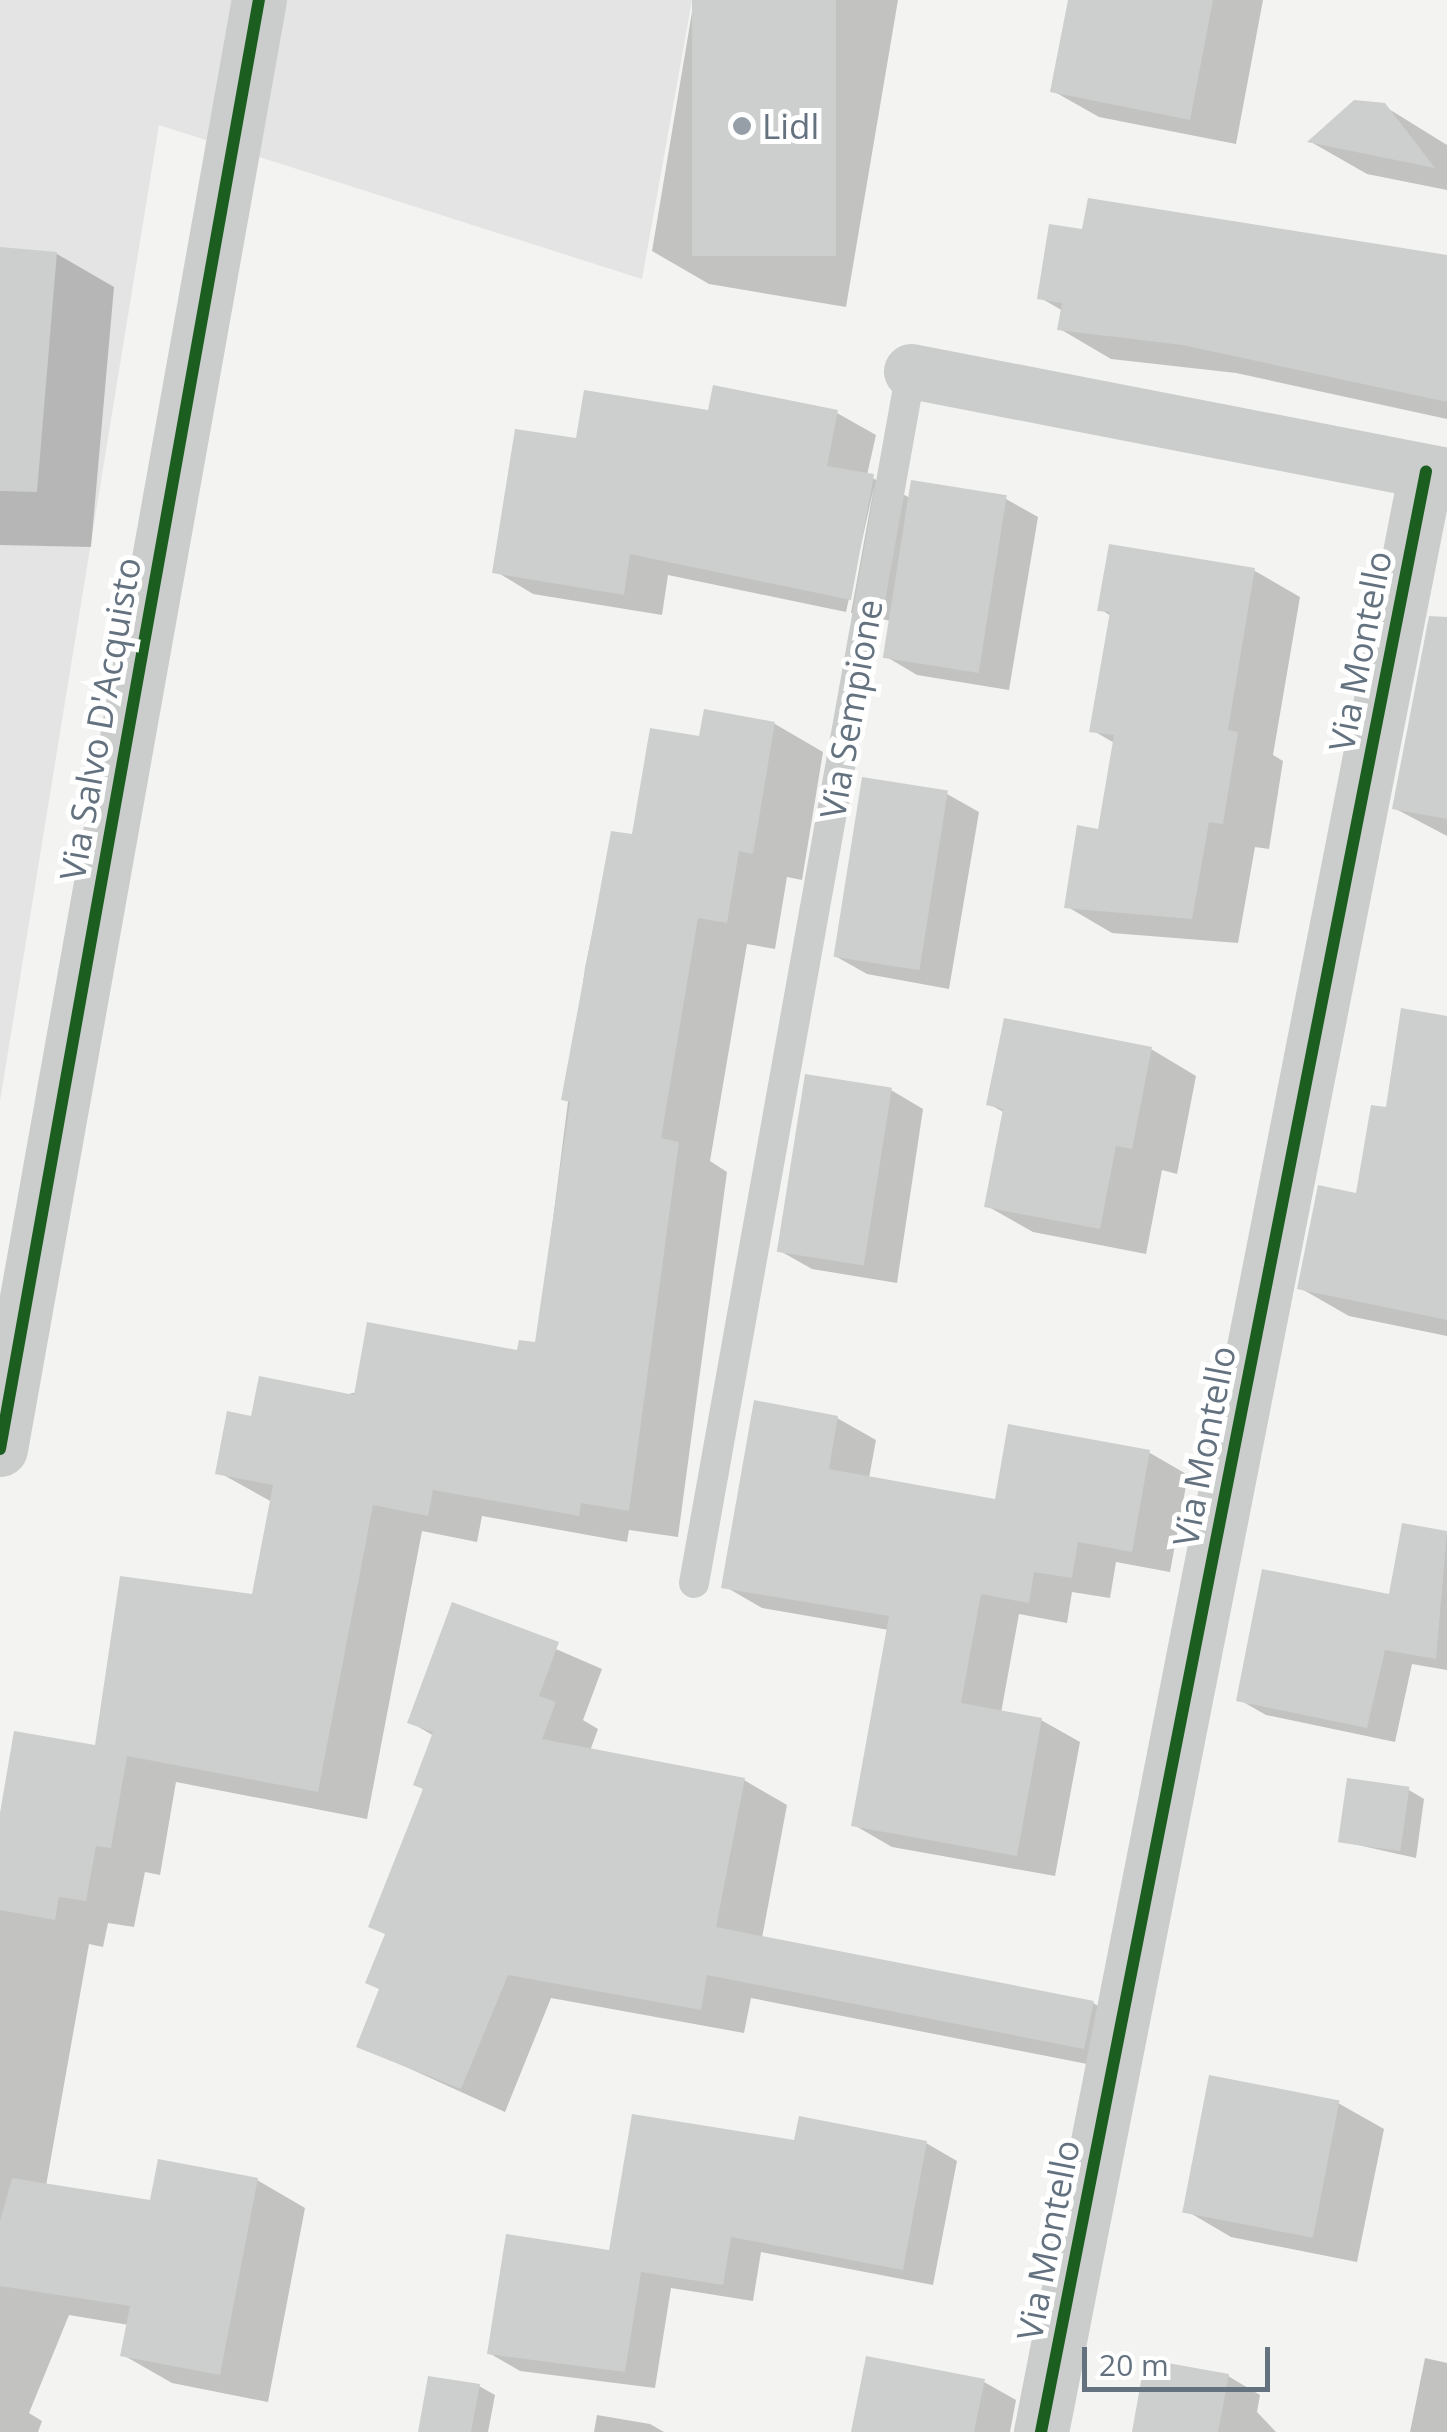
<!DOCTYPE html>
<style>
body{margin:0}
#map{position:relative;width:1447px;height:2432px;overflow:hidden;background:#f3f3f1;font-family:"Open Sans",sans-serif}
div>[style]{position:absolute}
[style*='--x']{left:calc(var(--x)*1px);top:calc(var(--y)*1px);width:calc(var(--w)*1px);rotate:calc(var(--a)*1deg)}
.built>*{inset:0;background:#e3e4e3}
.shadow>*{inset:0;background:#0003}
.building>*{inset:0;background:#cdcece;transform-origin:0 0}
.service>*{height:30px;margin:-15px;padding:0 15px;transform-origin:15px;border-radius:15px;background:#cbcccc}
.minor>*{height:55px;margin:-27.5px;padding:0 27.5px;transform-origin:27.5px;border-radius:27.5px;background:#cbcccc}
.cycleway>*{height:12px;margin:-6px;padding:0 6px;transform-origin:6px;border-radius:6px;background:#1b5e20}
.dots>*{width:28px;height:28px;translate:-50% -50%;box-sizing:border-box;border:5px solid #fff;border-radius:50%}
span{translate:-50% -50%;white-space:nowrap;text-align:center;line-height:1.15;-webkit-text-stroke:10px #fff;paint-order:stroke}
.poi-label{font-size:35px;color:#647280}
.left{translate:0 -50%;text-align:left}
.street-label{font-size:35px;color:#647280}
.scale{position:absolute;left:1082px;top:2347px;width:188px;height:45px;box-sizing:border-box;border:5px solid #647280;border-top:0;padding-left:12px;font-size:30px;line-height:35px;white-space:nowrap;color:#647280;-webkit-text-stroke:8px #fff;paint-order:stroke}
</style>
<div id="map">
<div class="built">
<i style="clip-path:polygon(0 0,692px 0,642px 279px,159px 125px,0 1101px)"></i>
</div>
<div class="shadow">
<i style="clip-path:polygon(694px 0,898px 0,846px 307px,709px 284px,652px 251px)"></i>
<i style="clip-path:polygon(1071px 0,1263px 0,1236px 144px,1099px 117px,1053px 91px)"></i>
<i style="clip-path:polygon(1384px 106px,1447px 145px,1447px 190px,1367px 174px,1311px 142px)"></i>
<i style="clip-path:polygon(1084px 232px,1447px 258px,1447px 419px,1236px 373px,1111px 359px,1060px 329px,1063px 311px,1039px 297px)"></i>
<i style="clip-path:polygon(0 250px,57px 254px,114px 287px,91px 547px,0 545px)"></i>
<i style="clip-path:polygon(710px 413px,837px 413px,876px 435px,867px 475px,910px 498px,1006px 499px,1038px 517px,1009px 690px,917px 675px,885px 656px,891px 621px,851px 613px,874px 487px,846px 612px,668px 575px,662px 615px,533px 594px,495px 571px,578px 441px)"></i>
<i style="clip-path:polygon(1255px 571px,1300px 597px,1273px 755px,1283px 761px,1269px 849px,1255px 847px,1238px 943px,1112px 933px,1066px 906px,1100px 832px,1116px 744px,1092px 730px,1111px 616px,1100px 609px)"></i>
<i style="clip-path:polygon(1447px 650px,1447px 836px,1394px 808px)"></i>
<i style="clip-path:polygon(775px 724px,823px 752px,802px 880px,787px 877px,775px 949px,747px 944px,710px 1161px,727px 1172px,678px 1537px,629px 1530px,627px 1542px,482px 1516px,477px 1542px,422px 1531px,367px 1819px,176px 1782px,160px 1875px,145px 1872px,134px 1927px,108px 1923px,103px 1947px,89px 1944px,46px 2186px,152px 2203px,257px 2180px,305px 2208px,268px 2402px,172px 2383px,123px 2355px,129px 2325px,69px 2315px,29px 2413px,42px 2421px,38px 2432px,0 2432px,0 1821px,97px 1748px,254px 1597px,272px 1502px,218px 1472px,253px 1419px,537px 1345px,585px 968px,613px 834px,634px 837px,701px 739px)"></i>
<i style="clip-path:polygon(947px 794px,979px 812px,949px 989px,867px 974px,835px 956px)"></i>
<i style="clip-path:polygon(1447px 1019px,1447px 1336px,1349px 1316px,1300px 1288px,1358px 1196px,1388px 1110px)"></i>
<i style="clip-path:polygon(1151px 1049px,1196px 1076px,1177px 1174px,1162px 1170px,1146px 1254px,1033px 1232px,987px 1206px,1005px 1113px,989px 1104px)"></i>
<i style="clip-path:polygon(891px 1090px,923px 1109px,897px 1283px,812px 1269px,780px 1251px)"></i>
<i style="clip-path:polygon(837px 1418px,876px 1440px,869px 1478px,997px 1502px,1150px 1453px,1188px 1475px,1170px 1572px,1116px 1562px,1110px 1598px,1072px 1592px,1067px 1623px,1019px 1614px,1001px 1713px,1041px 1720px,1080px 1742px,1055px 1876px,892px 1847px,854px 1825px,889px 1630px,762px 1608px,724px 1586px)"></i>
<i style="clip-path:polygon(1404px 1526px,1447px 1534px,1447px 1670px,1412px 1664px,1395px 1742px,1266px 1715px,1238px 1699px,1391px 1597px)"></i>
<i style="clip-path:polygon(454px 1605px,602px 1669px,583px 1720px,598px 1729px,590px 1751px,744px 1780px,787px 1805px,762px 1938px,1093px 2003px,1136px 2028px,1128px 2072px,751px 1998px,744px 2033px,551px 1998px,505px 2112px,360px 2046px,381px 1990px,434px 1736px,410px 1722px)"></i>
<i style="clip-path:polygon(1409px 1790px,1424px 1799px,1416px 1858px,1340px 1841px)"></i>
<i style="clip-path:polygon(1338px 2103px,1384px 2129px,1357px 2262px,1231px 2237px,1185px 2210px)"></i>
<i style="clip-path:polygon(796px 2143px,926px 2143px,957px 2161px,933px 2285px,761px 2252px,753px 2301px,671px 2288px,655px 2388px,520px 2371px,489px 2353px)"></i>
<i style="clip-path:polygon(1425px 2358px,1447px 2363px,1447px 2432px,1410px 2432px)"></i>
<i style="clip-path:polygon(1228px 2376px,1260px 2395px,1257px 2412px,1276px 2432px,1134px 2432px)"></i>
<i style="clip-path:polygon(984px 2382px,1016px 2400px,1010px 2432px,853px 2432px)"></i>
<i style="clip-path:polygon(479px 2386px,495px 2395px,488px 2432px,429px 2432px)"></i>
<i style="clip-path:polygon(597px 2415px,650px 2424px,664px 2432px,594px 2432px)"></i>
</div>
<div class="building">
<i style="left:692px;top:0;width:144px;height:256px"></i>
<i style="clip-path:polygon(1068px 0,1213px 0,1190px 120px,1050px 92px)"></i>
<i style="clip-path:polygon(1354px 100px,1385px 103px,1435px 168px,1307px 142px)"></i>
<i style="clip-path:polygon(1088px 198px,1447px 255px,1447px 402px,1182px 345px,1057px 330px,1062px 303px,1037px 299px,1049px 224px,1082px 229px)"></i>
<i style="clip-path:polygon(0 247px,57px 252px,37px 492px,0 491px)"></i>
<i style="clip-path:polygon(713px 385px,838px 410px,827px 466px,874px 474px,851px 600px,630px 554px,624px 595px,492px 573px,515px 429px,576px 438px,584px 390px,708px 410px)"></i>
<i style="left:911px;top:480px;width:97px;height:180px;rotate:9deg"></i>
<i style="clip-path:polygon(1109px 544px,1255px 568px,1228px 730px,1238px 732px,1223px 824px,1209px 822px,1192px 919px,1064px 908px,1077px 825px,1098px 829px,1114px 735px,1089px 732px,1110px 612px,1097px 611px)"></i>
<i style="clip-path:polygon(1429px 616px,1447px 617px,1447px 819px,1392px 809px)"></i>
<i style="clip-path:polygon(704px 709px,775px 722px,753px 854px,739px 851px,727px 923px,698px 918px,661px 1138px,679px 1142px,629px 1511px,581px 1503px,579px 1516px,433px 1490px,428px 1516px,373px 1505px,318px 1792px,127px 1756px,111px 1848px,96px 1846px,86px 1901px,59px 1897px,55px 1920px,0 1910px,0 1813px,14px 1731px,95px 1745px,120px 1576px,252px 1594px,273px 1485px,215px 1474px,227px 1411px,251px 1416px,259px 1376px,354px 1395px,367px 1322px,517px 1350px,519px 1340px,535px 1342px,570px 1102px,561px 1100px,611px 831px,632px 834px,650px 728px,699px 736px)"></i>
<i style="left:862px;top:777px;width:87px;height:182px;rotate:9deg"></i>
<i style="clip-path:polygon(1401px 1008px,1447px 1016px,1447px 1320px,1297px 1289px,1318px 1185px,1356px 1193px,1371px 1105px,1386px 1107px)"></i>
<i style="clip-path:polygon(1004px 1018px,1152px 1047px,1132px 1149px,1116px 1146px,1100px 1229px,984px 1207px,1003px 1109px,986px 1105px)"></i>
<i style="left:805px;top:1074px;width:88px;height:180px;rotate:9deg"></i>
<i style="clip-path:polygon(754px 1400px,838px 1416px,829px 1469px,995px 1499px,1008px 1424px,1150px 1450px,1132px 1552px,1078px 1542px,1072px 1578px,1034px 1572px,1029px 1603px,981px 1594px,961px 1703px,1042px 1718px,1017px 1856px,851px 1826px,889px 1616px,721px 1588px)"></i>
<i style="clip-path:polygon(1402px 1523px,1447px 1531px,1436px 1659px,1385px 1650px,1367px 1728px,1236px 1701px,1262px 1569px,1389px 1594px)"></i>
<i style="clip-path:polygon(452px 1602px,559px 1642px,539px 1696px,556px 1702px,542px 1739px,745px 1778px,716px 1927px,1094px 2001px,1084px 2049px,707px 1975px,701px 2010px,508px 1975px,461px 2089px,356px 2047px,379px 1989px,365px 1983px,385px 1934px,368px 1927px,423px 1789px,413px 1785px,433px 1732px,407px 1723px)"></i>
<i style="left:1347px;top:1778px;width:63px;height:65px;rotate:8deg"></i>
<i style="left:1209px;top:2075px;width:133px;height:140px;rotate:11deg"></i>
<i style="clip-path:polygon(632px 2114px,794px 2140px,799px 2116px,927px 2141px,903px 2270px,731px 2237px,723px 2285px,641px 2272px,625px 2372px,487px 2354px,506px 2234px,609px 2250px)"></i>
<i style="clip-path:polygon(158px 2159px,258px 2178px,220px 2375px,120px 2356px,130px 2306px,0 2286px,0 2221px,12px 2178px,150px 2200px)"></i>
<i style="clip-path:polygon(866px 2356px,985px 2379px,974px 2432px,851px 2432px)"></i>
<i style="clip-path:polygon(1145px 2359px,1229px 2374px,1218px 2432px,1132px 2432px)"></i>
<i style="clip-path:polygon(428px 2376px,480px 2384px,471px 2432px,418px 2432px)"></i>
</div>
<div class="service">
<i style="--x:694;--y:1583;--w:1231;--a:-79.85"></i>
</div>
<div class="minor">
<i style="--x:911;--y:371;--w:546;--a:10.98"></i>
<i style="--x:0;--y:1449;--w:1472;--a:-79.87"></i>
<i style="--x:1041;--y:2432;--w:1998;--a:-78.89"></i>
</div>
<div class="cycleway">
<i style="--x:0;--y:1449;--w:1472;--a:-79.87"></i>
<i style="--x:1041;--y:2432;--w:1998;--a:-78.89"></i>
</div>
<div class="dots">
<i style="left:742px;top:126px;background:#969fa8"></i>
</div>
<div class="poi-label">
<span class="left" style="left:762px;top:126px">Lidl</span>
</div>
<div class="street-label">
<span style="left:1360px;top:651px;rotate:-79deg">Via Montello</span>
<span style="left:851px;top:709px;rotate:-80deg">Via Sempione</span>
<span style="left:100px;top:719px;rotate:-80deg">Via Salvo D'Acquisto</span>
<span style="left:1204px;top:1446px;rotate:-79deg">Via Montello</span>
<span style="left:1048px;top:2240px;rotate:-79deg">Via Montello</span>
</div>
<div class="scale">20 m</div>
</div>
